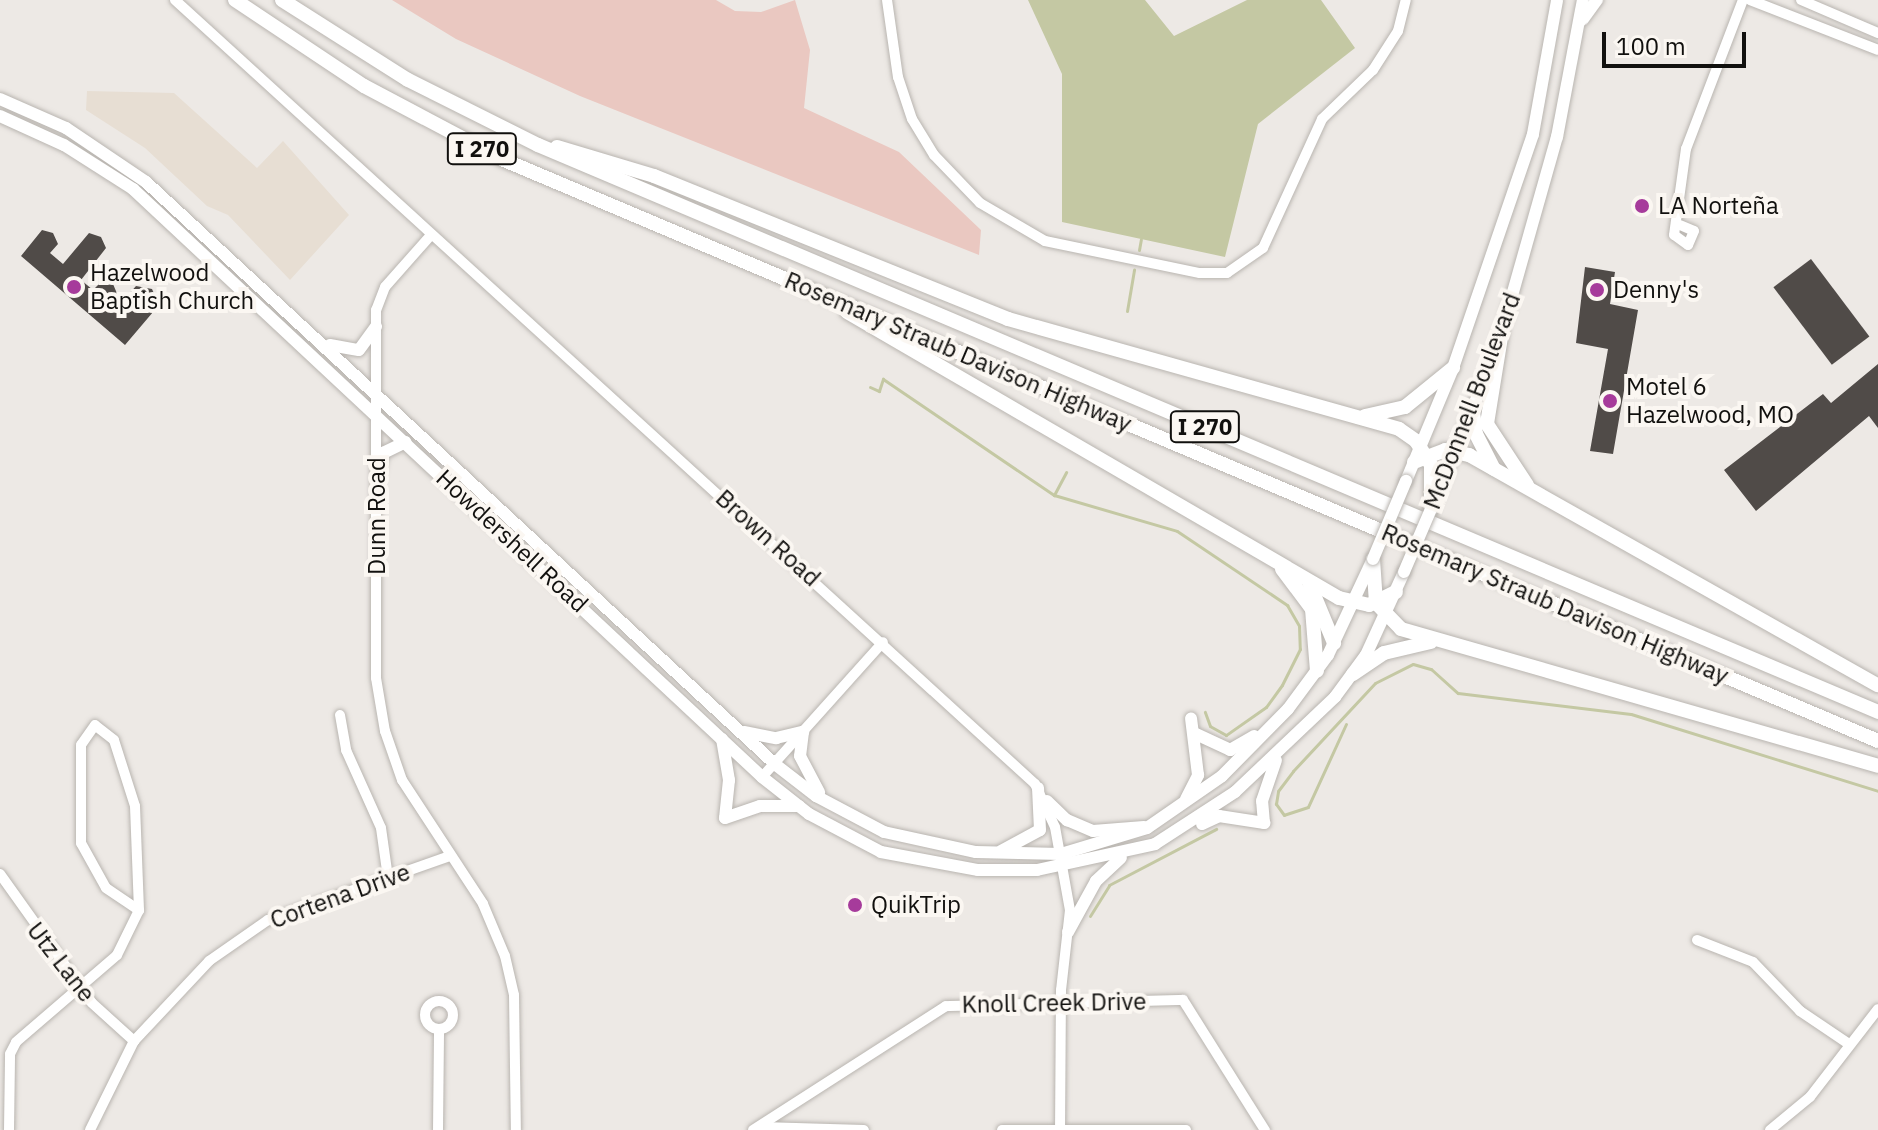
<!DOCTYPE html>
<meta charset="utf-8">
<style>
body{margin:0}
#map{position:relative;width:1878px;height:1130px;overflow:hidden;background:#ede9e5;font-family:"IBM Plex Sans",sans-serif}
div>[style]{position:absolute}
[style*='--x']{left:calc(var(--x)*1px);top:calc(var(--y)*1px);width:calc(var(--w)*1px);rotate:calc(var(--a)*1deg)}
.built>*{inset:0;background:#e7ded3}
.green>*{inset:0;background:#eac8c1}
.water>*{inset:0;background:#c4c8a3}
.stream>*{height:3px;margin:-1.5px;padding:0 1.5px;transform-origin:1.5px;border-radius:1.5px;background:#c4c8a3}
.building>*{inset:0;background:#504b48;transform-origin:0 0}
.roads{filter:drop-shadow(0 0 2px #b9b5b0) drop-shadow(0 0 2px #b9b5b0)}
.minor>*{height:10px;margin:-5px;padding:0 5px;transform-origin:5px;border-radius:5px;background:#fff}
.minor>.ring{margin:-5px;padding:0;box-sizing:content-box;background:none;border:10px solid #fff;border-radius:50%}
.major>*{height:12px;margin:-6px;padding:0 6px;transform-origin:6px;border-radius:6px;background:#fff}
.highway>*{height:14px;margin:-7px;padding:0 7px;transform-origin:7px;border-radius:7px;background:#fff}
.bridges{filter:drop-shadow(0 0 2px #b9b5b0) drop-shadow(0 0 2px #b9b5b0)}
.major-bridge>*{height:12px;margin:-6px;padding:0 6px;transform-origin:6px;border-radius:6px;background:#fff}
.dots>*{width:22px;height:22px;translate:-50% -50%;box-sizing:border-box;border:4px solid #fbf7f2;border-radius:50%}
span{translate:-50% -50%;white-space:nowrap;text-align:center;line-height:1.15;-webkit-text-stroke:8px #fbf7f2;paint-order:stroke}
.shield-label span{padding:2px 6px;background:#fbf7f2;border:2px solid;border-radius:6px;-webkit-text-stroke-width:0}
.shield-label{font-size:22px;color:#11100e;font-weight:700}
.poi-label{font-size:24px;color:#11100e}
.left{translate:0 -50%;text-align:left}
.street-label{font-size:24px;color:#11100e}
.scale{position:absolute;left:1602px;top:32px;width:144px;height:36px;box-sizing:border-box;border:4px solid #11100e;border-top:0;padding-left:10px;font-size:24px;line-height:28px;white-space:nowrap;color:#11100e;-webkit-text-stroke:6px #fbf7f2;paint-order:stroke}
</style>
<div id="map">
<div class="built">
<i style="clip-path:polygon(87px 91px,174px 93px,257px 168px,283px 141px,349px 215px,290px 280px,228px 215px,207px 206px,145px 148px,86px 110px)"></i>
</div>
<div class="green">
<i style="clip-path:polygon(392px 0,716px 0,735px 11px,761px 12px,795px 0,810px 50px,804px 108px,899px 152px,981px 230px,979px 255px,580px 96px,456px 39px)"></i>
</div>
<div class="water">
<i style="clip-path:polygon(1028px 0,1145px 0,1174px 36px,1247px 0,1321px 0,1355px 48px,1258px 124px,1225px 257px,1062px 222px,1062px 74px)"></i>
</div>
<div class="stream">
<i style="--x:1139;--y:250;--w:11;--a:-80"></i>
<i style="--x:1127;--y:311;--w:42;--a:-80.3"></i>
<i style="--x:870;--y:387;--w:10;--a:24"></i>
<i style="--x:879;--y:391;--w:13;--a:-72"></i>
<i style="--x:883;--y:379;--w:207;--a:34.2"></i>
<i style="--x:1054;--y:495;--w:128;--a:16.3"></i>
<i style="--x:1177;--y:531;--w:133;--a:33.9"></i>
<i style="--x:1287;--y:605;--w:24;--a:60"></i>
<i style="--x:1299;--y:626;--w:23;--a:88"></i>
<i style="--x:1300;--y:649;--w:40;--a:116.6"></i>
<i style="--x:1282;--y:685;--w:27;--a:126"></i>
<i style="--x:1266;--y:707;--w:49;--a:145"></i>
<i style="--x:1226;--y:735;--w:18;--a:-151"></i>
<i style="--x:1210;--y:726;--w:15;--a:-110"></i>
<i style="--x:1054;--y:495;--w:26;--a:-62"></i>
<i style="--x:1346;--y:724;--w:91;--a:114.6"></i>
<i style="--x:1308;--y:807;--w:25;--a:162"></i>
<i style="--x:1284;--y:815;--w:14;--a:-126"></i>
<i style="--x:1276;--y:804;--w:13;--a:-81"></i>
<i style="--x:1278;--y:791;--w:25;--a:-53"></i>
<i style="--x:1293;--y:771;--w:120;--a:-47"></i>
<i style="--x:1375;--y:683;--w:42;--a:-26.6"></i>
<i style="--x:1413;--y:664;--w:19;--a:16"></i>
<i style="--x:1431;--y:669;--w:36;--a:42"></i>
<i style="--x:1458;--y:693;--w:174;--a:6.9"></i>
<i style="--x:1631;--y:714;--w:259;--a:17.3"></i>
<i style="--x:1090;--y:916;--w:36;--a:-58"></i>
<i style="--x:1109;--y:885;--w:121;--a:-27.6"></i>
</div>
<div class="building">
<i style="clip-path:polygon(42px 230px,53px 233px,58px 244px,50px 253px,63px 264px,89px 233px,101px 237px,106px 248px,81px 280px,93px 290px,101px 282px,113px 284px,121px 303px,136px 286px,152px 289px,159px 305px,125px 345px,21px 256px)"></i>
<i style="left:1811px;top:259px;width:97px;height:47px;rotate:53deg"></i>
<i style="clip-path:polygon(1585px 267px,1615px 272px,1610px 304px,1638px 310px,1613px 454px,1590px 451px,1608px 349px,1576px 343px)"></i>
<i style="clip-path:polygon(1878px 364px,1878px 428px,1869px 416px,1756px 511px,1724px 470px,1823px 394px,1831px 403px)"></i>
</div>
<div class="roads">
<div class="minor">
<i style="--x:175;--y:0;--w:1164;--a:42.35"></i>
<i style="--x:1035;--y:784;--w:47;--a:65.1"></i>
<i style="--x:1055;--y:827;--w:84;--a:79.8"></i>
<i style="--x:1070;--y:910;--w:81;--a:96.4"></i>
<i style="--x:1061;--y:990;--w:140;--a:90.4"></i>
<i style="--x:887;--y:0;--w:78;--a:81.9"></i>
<i style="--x:898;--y:77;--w:44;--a:71.6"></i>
<i style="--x:912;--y:119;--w:42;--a:58.6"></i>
<i style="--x:934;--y:155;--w:66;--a:46.2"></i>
<i style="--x:980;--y:203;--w:75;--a:30.3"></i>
<i style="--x:1045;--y:241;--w:158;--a:11.7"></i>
<i style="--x:1200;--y:273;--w:27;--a:0"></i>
<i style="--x:1227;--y:273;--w:44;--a:-34.8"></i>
<i style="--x:1263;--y:248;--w:142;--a:-65.4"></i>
<i style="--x:1322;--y:119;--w:71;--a:-43.9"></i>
<i style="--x:1373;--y:70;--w:46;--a:-57.3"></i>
<i style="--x:1398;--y:31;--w:32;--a:-76"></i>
<i style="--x:1750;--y:0;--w:137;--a:21.3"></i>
<i style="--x:1801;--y:0;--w:84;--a:23.2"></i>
<i style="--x:1680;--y:225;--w:15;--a:23"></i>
<i style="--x:1694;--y:231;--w:15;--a:113"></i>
<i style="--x:1688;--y:245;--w:17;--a:-144"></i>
<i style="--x:1674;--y:235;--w:87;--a:-82.1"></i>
<i style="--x:1686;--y:149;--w:160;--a:-69.1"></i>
<i style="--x:431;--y:235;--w:69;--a:131.5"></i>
<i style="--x:385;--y:287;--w:25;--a:111"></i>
<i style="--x:376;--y:310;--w:368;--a:90"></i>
<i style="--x:376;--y:678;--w:54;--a:80.4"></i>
<i style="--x:385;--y:731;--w:52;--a:70.9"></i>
<i style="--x:402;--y:780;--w:148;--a:56.8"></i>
<i style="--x:483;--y:904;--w:56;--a:67.1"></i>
<i style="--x:505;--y:956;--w:40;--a:77"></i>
<i style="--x:514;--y:995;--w:135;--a:89.2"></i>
<i style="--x:340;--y:715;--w:36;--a:80"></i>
<i style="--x:346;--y:750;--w:85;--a:65.8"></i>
<i style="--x:381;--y:828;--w:50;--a:82"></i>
<i style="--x:762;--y:777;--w:181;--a:-48.1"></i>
<i style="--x:0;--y:874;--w:158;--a:54.5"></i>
<i style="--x:92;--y:1003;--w:57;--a:42.1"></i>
<i style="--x:1697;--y:940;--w:60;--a:21.4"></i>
<i style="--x:1753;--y:962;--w:68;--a:46.2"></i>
<i style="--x:1800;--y:1011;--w:59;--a:34"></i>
<i class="ring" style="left:425px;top:1001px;width:18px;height:18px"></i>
<i style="--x:761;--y:1127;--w:103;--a:1.7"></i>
<i style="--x:9;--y:1130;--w:76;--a:-89.2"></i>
<i style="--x:10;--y:1054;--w:13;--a:-63"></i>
<i style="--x:16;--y:1042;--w:133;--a:-40.7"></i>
<i style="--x:117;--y:955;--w:50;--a:-63.9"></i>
<i style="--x:139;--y:910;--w:104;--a:-92.2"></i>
<i style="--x:135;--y:806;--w:69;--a:-107.7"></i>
<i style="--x:114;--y:740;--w:24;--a:-142"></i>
<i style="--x:95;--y:725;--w:24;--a:125"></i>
<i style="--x:81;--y:745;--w:98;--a:90"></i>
<i style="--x:81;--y:843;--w:51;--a:60.9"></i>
<i style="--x:106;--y:888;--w:40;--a:34"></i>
<i style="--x:90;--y:1130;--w:99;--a:-63.7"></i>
<i style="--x:134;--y:1041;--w:110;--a:-46.8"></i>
<i style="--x:209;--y:961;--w:72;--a:-34.8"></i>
<i style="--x:268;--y:920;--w:193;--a:-19.4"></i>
<i style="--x:438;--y:1130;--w:100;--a:-89.4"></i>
<i style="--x:753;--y:1130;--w:229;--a:-32.7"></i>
<i style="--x:946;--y:1006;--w:237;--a:-1.5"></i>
<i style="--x:1183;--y:1000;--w:154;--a:57.8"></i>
<i style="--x:1002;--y:1130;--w:184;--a:0"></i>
<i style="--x:1770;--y:1130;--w:52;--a:-39.5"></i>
<i style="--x:1810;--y:1097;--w:111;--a:-52.3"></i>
</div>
<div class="major">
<i style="--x:1583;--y:19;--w:24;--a:-54"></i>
<i style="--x:0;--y:99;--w:72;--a:23.7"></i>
<i style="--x:66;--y:128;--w:97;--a:34"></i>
<i style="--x:146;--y:182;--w:858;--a:42.78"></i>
<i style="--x:776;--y:765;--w:51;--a:37.8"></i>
<i style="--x:816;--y:796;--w:77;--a:27.9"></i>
<i style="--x:884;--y:832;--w:94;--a:12.3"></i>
<i style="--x:976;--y:852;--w:85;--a:1.3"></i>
<i style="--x:1061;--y:854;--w:90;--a:-16.8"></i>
<i style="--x:1147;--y:828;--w:91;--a:-34.7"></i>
<i style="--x:1222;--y:776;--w:94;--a:-45.4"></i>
<i style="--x:1288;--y:709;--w:67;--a:-53.5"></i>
<i style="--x:1328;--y:655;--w:104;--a:-64.9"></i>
<i style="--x:0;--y:116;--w:70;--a:24.4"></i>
<i style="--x:64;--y:145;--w:82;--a:32.5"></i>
<i style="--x:133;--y:189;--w:861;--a:43.07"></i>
<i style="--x:762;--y:777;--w:60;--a:38.2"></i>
<i style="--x:809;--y:814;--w:81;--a:27.8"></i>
<i style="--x:881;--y:852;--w:99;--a:10.5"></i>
<i style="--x:978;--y:870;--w:59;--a:0"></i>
<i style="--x:1037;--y:870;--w:121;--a:-12.4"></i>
<i style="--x:1155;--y:844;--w:95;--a:-33"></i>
<i style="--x:1235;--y:792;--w:138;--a:-43.5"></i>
<i style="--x:1335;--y:697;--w:52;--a:-53.6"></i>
<i style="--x:1366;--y:655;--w:91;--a:-65.4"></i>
<i style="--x:1500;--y:338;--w:209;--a:-74.2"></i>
<i style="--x:1557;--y:137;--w:139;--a:-79.3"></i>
<i style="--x:330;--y:345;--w:29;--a:10"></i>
<i style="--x:359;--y:350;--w:29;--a:-54"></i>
<i style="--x:377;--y:477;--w:25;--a:-76"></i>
<i style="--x:383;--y:453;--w:25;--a:-26"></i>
<i style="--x:1406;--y:481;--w:122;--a:-67.4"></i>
<i style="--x:1453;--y:368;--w:247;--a:-71.1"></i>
<i style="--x:1533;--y:134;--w:136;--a:-79.8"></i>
<i style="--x:1431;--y:509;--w:165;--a:-67.6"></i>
<i style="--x:744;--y:732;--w:33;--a:11"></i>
<i style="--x:776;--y:738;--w:28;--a:-13"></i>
<i style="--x:803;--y:732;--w:24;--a:97"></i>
<i style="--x:800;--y:756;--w:41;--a:62.2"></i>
<i style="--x:1196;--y:734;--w:38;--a:25"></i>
<i style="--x:1230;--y:750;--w:28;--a:-30"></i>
<i style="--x:722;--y:739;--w:42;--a:80.3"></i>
<i style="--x:729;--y:780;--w:38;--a:96"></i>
<i style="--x:1186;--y:799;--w:27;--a:-63"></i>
<i style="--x:1198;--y:775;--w:57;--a:-97"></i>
<i style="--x:1047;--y:801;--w:28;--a:44"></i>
<i style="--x:1067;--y:820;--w:28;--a:23"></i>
<i style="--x:1093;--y:831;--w:51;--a:-4.5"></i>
<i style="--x:725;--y:818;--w:37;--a:-19"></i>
<i style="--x:760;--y:806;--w:39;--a:0"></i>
<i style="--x:1202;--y:824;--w:19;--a:-25"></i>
<i style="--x:1219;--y:816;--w:46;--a:8.8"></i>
<i style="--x:1264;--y:823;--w:22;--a:-95"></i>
<i style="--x:1262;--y:801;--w:43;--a:-71.1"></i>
<i style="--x:1001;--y:851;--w:44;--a:-28.3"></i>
<i style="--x:1040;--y:830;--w:42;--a:-92.7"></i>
<i style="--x:1068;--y:932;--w:58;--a:-61.2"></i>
<i style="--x:1096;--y:881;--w:34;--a:-43"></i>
</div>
<div class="highway">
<i style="--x:235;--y:0;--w:155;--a:33.7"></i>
<i style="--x:364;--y:86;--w:158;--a:27.9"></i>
<i style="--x:504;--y:160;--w:1492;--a:22.92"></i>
<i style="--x:282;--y:0;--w:149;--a:32.4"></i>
<i style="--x:408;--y:80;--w:145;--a:26.6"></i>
<i style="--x:538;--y:145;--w:1455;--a:22.93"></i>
<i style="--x:557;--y:147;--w:101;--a:16.6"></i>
<i style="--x:654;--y:176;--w:382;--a:22"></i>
<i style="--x:1008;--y:319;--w:406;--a:15.7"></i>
<i style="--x:1399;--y:429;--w:21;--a:35"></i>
<i style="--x:1416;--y:441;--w:28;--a:58"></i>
<i style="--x:1431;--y:465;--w:44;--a:90"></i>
<i style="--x:847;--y:312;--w:569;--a:30.17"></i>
<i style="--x:1339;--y:598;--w:31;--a:13"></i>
<i style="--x:1369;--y:605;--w:30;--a:-26"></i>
<i style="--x:1502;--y:331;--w:94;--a:99.2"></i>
<i style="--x:1487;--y:424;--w:73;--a:56.7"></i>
<i style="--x:1473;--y:411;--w:23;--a:83"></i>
<i style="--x:1476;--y:434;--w:39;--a:63"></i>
<i style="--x:1365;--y:416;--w:41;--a:-12.7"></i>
<i style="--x:1405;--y:407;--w:62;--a:-39.1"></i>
<i style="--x:1414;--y:462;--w:33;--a:-21"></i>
<i style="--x:1445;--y:450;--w:25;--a:12"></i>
<i style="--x:1469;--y:455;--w:469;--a:29.4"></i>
<i style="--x:1373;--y:559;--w:44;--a:86.1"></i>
<i style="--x:1376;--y:603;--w:36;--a:46"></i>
<i style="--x:1401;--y:629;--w:496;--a:16"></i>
<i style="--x:1282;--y:569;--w:50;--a:53.1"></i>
<i style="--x:1312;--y:609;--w:62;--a:85.4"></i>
<i style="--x:1310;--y:585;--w:63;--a:67.5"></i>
<i style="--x:1353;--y:674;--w:37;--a:-34"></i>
<i style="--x:1384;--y:653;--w:48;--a:-13.2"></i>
</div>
</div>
<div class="bridges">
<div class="major-bridge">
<i style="--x:1373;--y:559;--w:85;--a:-67.1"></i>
<i style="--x:1404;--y:572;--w:69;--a:-66.8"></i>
</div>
</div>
<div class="dots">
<i style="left:1642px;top:206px;background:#a63b9b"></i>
<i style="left:74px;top:287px;background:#a63b9b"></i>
<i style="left:1597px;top:290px;background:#a63b9b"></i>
<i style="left:1610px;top:401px;background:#a63b9b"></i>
<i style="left:855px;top:905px;background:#a63b9b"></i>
</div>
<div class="shield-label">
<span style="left:482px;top:149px">I 270</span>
<span style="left:1205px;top:427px">I 270</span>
</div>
<div class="poi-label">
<span class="left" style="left:1658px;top:206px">LA Norteña</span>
<span class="left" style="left:90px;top:287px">Hazelwood<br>Baptish Church</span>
<span class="left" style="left:1613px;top:290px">Denny's</span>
<span class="left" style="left:1626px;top:401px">Motel 6<br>Hazelwood, MO</span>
<span class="left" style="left:871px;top:905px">QuikTrip</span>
</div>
<div class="street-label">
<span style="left:958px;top:352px;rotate:23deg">Rosemary Straub Davison Highway</span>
<span style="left:1472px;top:401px;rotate:-69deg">McDonnell Boulevard</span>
<span style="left:377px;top:516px;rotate:-90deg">Dunn Road</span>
<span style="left:768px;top:538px;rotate:42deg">Brown Road</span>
<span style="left:512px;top:541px;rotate:43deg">Howdershell Road</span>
<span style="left:1555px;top:604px;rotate:23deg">Rosemary Straub Davison Highway</span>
<span style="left:340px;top:896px;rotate:-20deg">Cortena Drive</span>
<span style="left:61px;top:962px;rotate:52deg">Utz Lane</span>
<span style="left:1054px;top:1003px;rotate:-1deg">Knoll Creek Drive</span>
</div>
<div class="scale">100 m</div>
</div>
